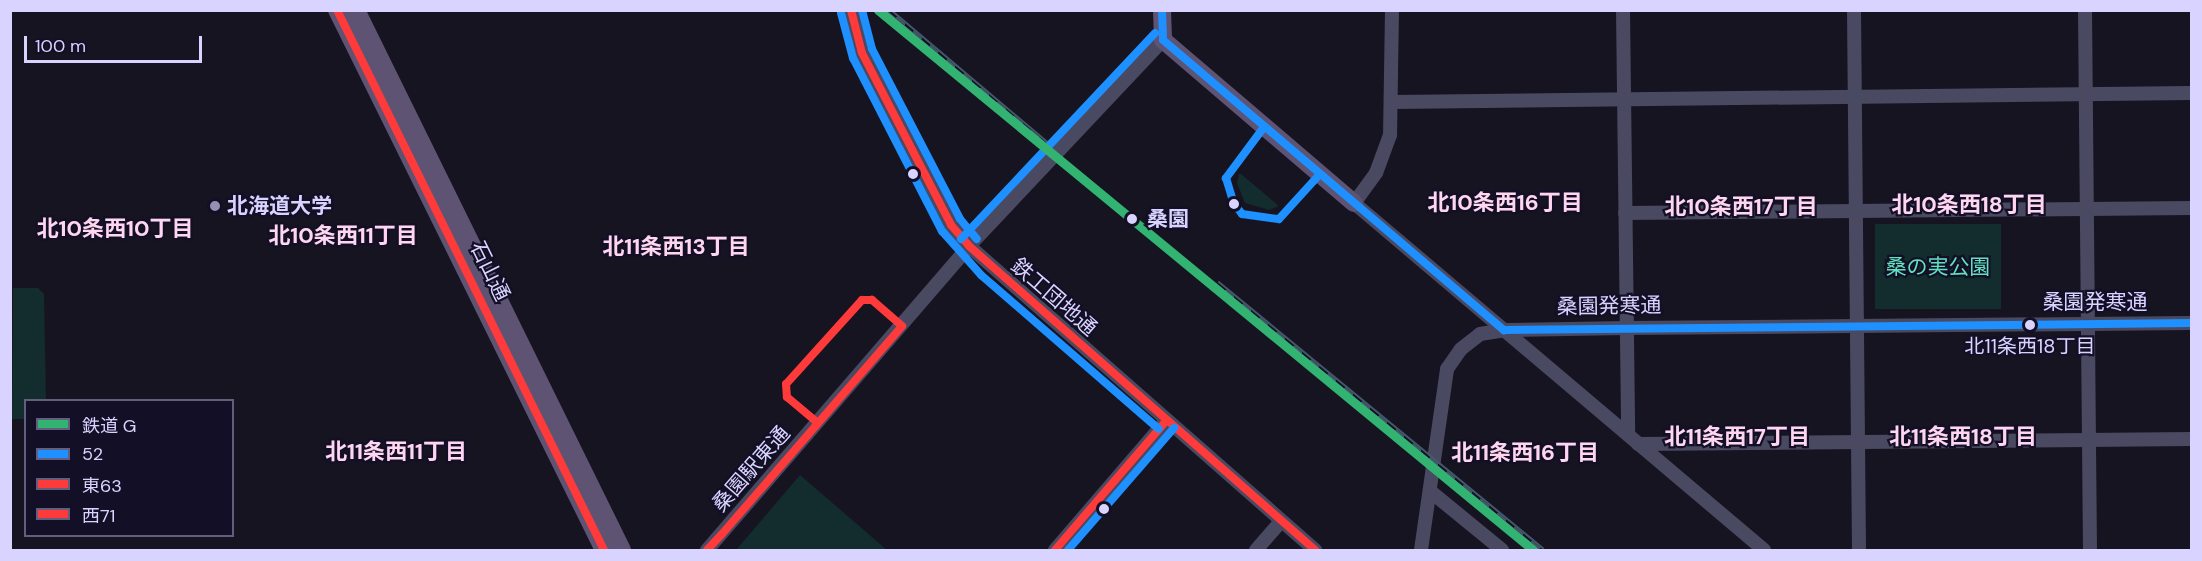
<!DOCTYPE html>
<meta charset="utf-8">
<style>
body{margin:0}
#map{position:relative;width:2202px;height:561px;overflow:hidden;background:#161421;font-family:"DM Sans","Noto Sans JP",sans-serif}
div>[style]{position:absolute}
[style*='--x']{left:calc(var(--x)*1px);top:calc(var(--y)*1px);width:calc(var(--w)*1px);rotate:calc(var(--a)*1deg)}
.green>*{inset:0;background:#132c2d;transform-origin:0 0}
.minor>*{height:14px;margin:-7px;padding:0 7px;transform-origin:7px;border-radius:7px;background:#4a4962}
.major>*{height:18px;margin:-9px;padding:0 9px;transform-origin:9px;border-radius:9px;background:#5e5373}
.rail>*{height:6px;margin-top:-3px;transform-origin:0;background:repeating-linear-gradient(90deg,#130f26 0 11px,#43596b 0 22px);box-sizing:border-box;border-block:2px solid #43596b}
.bus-1>*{height:8px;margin:-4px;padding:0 4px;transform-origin:4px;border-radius:4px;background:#1e90ff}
.bus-2>*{height:8px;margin:-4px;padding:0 4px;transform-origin:4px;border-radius:4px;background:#ff3a3a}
.bus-3>*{height:8px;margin:-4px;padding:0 4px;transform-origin:4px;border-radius:4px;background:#ff3a3a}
.bus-4>*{height:8px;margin:-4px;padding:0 4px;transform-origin:4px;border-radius:4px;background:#1e90ff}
.bus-5>*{height:8px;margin:-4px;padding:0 4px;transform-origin:4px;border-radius:4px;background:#1e90ff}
.rail-1>*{height:9px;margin:-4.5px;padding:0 4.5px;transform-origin:4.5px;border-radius:4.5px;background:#32b372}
.dots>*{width:16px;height:16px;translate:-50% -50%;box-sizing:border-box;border:3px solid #130f26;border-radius:50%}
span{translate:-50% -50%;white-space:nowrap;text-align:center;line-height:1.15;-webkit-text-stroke:4.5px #130f26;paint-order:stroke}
.bus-label{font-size:20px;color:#d9d4ff}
.poi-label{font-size:21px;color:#d9d4ff;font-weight:700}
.left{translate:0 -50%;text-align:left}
.stop-label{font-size:21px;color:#d9d4ff;font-weight:700}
.park-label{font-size:21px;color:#5fe0c0}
.street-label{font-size:21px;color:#d9d4ff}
.neighbourhood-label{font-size:22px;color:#ffd6f0;font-weight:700}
.frame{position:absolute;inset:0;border:12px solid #d9d4ff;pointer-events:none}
.legend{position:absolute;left:24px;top:399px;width:210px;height:138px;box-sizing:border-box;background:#130f26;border:2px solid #625e7d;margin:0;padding:8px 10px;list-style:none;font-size:18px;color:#d9d4ff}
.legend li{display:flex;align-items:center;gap:12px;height:30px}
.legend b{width:30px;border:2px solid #625e7d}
.scale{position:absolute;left:24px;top:36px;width:178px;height:27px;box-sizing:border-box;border:3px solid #d9d4ff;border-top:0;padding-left:8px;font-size:18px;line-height:21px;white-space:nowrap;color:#d9d4ff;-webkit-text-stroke:4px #130f26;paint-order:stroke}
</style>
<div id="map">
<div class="green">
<i style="clip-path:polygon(1239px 174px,1241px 174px,1279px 206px,1269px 210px,1245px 203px,1237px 183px)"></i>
<i style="left:1875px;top:224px;width:126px;height:85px"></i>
<i style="clip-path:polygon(13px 288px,38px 288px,44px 294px,46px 400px,26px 400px,25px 419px,12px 419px)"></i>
<i style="clip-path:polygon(800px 475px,887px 550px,736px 550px)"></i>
</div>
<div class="minor">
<i style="--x:851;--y:10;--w:44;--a:75.7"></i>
<i style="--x:862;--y:53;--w:194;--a:62.6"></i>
<i style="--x:951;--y:225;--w:28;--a:49"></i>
<i style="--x:969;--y:246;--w:461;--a:41.3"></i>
<i style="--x:1392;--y:10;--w:125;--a:90.9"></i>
<i style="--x:1390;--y:135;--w:40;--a:110.2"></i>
<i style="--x:1376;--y:173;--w:37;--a:126"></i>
<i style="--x:1354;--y:203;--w:537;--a:40.24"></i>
<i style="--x:1623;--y:10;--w:425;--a:89.3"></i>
<i style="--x:1854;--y:10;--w:540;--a:89.47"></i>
<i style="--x:2085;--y:10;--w:540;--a:89.47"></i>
<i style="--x:1393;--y:102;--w:799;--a:-0.65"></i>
<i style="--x:1625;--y:213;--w:567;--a:-0.51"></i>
<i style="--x:1638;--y:444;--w:554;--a:-0.52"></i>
<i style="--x:1430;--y:491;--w:93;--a:39.3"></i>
<i style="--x:707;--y:550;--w:401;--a:-49.2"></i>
<i style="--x:969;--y:246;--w:283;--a:-46.7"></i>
<i style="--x:1055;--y:550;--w:170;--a:-49.3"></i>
<i style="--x:1256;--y:550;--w:38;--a:-49"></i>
<i style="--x:1421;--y:550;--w:183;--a:-81.8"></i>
<i style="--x:1447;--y:369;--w:24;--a:-55"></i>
<i style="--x:1461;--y:349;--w:24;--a:-38"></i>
<i style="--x:1480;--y:334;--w:24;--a:-9"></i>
<i style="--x:1504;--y:330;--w:122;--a:-0.9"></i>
<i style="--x:1626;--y:328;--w:566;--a:-0.51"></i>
</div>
<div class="major">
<i style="--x:337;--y:10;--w:602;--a:63.69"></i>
<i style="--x:356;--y:10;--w:602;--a:63.78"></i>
<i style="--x:1162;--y:10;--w:30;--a:88"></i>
<i style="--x:1163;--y:40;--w:251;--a:40.5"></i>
</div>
<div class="rail">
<i style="--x:888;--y:10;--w:212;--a:40.2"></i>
<i style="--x:1217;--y:283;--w:421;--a:39.4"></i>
</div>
<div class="bus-1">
<i style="--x:1162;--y:10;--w:30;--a:88"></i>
<i style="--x:1163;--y:40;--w:448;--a:40.4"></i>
<i style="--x:1504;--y:330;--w:688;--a:-0.58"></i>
<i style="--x:1264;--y:127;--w:64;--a:126.7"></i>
<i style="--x:1226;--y:178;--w:27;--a:73"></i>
<i style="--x:1234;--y:204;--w:13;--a:51"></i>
<i style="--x:1242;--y:214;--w:37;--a:8"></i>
<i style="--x:1279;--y:219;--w:61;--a:-47.7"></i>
</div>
<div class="bus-2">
<i style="--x:337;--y:10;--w:602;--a:63.69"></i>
<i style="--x:707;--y:550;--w:22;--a:-47"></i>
<i style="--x:722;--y:534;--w:275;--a:-49.1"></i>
<i style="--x:902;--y:326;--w:40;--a:-139"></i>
<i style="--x:872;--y:300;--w:10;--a:180"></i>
<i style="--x:862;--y:300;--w:113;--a:132.1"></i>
<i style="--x:786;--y:384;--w:13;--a:86"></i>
<i style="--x:787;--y:397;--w:40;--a:40"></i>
</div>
<div class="bus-3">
<i style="--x:851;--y:10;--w:44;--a:75.7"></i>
<i style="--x:862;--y:53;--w:194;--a:62.6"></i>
<i style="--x:951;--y:225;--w:28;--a:49"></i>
<i style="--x:969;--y:246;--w:461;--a:41.3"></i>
<i style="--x:1055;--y:550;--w:170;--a:-49.3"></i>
</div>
<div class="bus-4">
<i style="--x:841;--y:13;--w:47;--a:75.1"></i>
<i style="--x:853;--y:58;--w:195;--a:62.8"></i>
<i style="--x:942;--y:231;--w:59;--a:48.4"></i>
<i style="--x:981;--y:275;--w:235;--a:40.9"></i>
<i style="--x:1068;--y:550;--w:162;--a:-49"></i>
</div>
<div class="bus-5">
<i style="--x:862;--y:10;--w:40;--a:75.6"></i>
<i style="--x:872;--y:49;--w:191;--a:62.6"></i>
<i style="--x:960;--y:219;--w:26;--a:50"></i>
<i style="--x:961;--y:239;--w:283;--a:-46.7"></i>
</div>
<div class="rail-1">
<i style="--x:878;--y:10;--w:849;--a:39.5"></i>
</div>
<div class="dots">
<i style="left:913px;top:174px;background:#d9d4ff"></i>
<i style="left:1234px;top:204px;background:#d9d4ff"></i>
<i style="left:215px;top:206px;background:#9591b1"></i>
<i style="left:1132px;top:219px;background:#d9d4ff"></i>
<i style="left:2030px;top:325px;background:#d9d4ff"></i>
<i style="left:1104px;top:509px;background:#d9d4ff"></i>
</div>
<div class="bus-label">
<span style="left:2030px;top:346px">北11条西18丁目</span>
</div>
<div class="poi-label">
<span class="left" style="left:227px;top:206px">北海道大学</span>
</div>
<div class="stop-label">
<span class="left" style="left:1147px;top:219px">桑園</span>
</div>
<div class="park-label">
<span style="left:1938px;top:267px">桑の実公園</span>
</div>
<div class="street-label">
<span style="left:490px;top:271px;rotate:64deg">石山通</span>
<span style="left:1054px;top:297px;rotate:41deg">鉄工団地通</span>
<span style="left:2095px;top:302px">桑園発寒通</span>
<span style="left:1609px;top:306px;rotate:-1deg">桑園発寒通</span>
<span style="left:751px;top:469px;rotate:-49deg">桑園駅東通</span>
</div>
<div class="neighbourhood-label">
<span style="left:1505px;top:203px">北10条西16丁目</span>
<span style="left:1969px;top:205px">北10条西18丁目</span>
<span style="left:1741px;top:207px">北10条西17丁目</span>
<span style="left:115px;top:229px">北10条西10丁目</span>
<span style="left:343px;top:236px">北10条西11丁目</span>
<span style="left:676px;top:247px">北11条西13丁目</span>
<span style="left:1737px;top:437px">北11条西17丁目</span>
<span style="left:1963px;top:437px">北11条西18丁目</span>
<span style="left:396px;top:452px">北11条西11丁目</span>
<span style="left:1525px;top:453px">北11条西16丁目</span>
</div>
<div class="frame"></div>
<ul class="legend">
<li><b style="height:8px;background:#32b372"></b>鉄道 G</li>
<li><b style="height:8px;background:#1e90ff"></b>52</li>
<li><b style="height:8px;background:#ff3a3a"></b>東63</li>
<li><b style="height:8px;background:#ff3a3a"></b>西71</li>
</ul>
<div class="scale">100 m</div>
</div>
